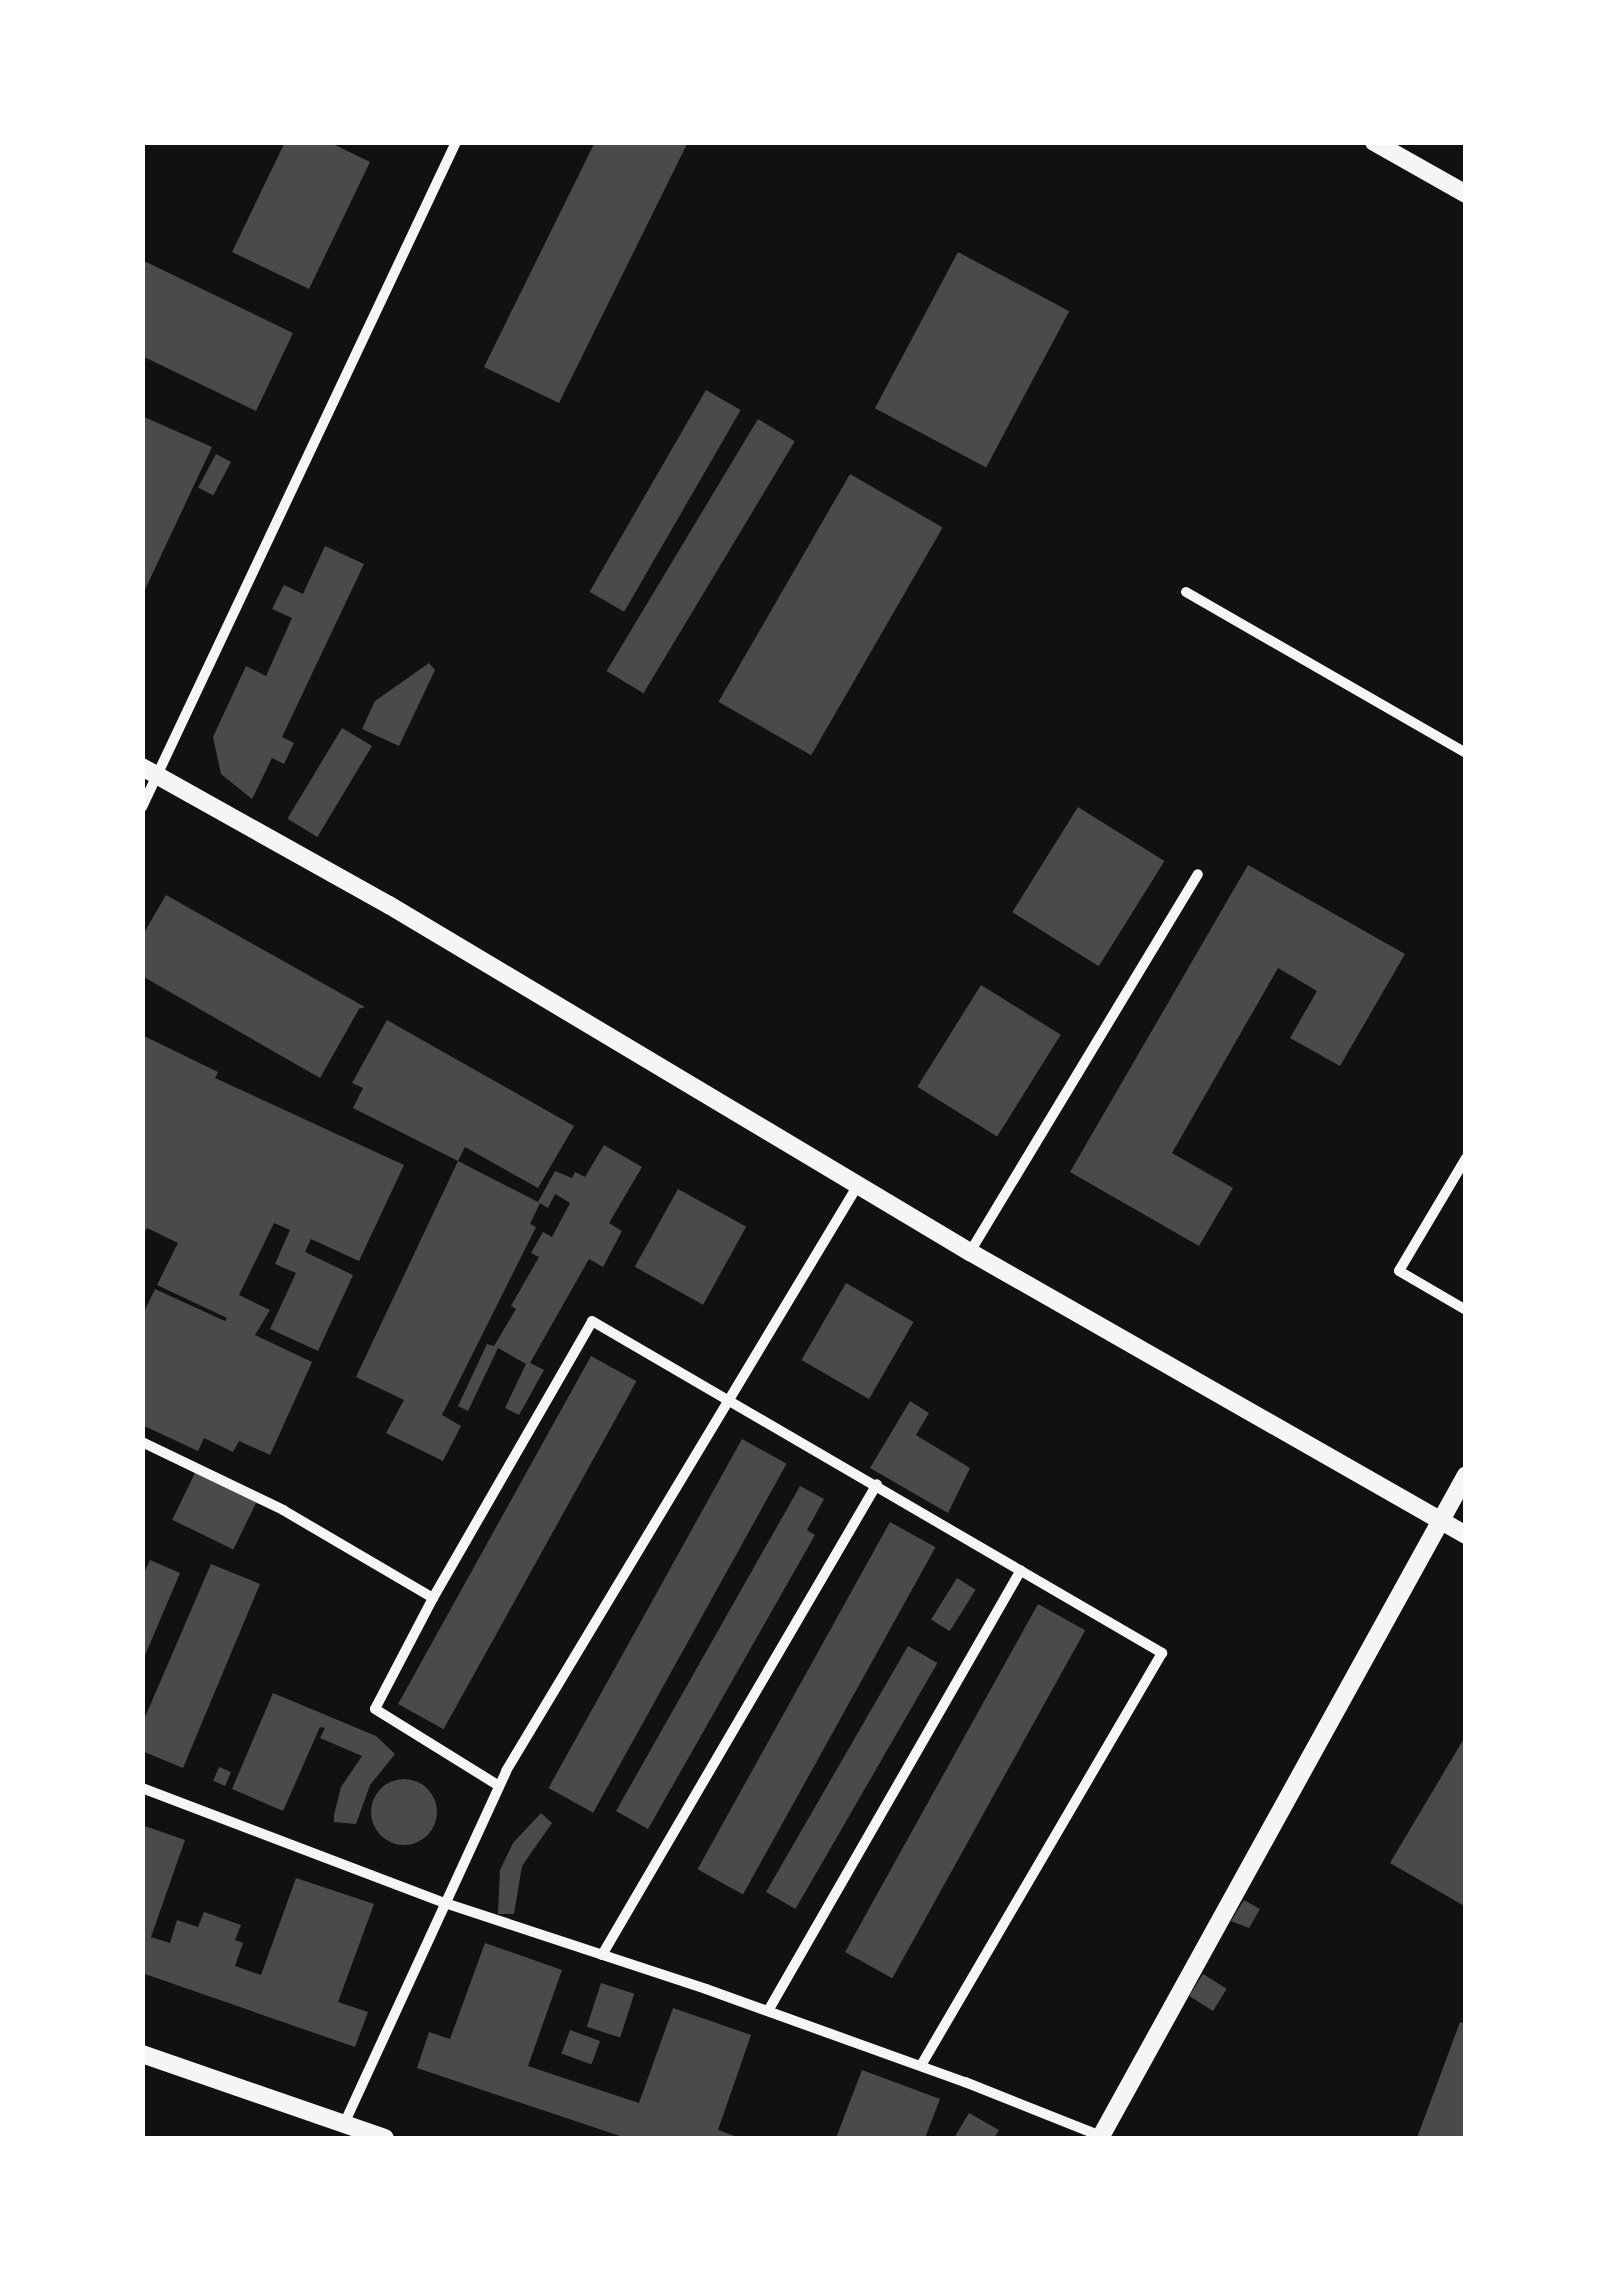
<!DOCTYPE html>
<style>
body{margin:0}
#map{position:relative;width:1608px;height:2281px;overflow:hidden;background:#111;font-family:"Roboto Serif",serif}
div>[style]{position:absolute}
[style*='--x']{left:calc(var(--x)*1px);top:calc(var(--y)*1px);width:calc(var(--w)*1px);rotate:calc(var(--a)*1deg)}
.building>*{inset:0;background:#4a4a4a;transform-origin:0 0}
.round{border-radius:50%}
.minor>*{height:10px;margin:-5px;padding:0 5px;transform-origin:5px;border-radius:5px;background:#f5f5f5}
.tertiary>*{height:18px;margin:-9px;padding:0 9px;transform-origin:9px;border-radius:9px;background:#f5f5f5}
span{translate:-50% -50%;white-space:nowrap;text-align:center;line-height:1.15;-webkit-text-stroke:10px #fff;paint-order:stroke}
.frame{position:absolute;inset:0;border:145px solid #fff;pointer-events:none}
</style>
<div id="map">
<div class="building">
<i style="clip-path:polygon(285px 142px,329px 142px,370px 162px,309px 289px,232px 252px)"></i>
<i style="clip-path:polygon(595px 142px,688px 142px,559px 403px,484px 367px)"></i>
<i style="left:958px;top:252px;width:126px;height:177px;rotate:28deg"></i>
<i style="clip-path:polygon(142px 260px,293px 333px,256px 411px,142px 356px)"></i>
<i style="left:706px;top:390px;width:40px;height:233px;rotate:30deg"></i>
<i style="clip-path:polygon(142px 416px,212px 447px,142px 596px)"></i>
<i style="left:758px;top:419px;width:43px;height:294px;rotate:31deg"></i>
<i style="left:216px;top:454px;width:17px;height:38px;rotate:28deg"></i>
<i style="left:850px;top:474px;width:107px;height:263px;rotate:30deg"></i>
<i style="clip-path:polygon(325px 546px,364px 564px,282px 737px,294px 743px,284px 764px,272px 758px,252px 799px,221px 774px,213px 737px,246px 666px,266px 676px,292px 618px,272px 609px,284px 585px,303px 594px)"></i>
<i style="clip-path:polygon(429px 663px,435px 670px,399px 746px,362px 729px,375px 701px)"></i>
<i style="left:342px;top:728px;width:35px;height:106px;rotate:31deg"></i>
<i style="left:1078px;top:807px;width:102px;height:124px;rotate:32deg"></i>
<i style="clip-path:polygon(1248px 865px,1405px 954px,1340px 1066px,1290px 1038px,1317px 991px,1278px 968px,1172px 1153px,1233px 1188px,1199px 1246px,1070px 1172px)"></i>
<i style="clip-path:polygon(166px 895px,365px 1007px,359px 1009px,320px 1078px,142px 976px,142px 936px)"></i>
<i style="left:981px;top:985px;width:94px;height:120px;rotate:32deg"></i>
<i style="clip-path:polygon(387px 1020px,574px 1126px,538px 1188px,465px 1147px,458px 1161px,353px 1108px,363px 1088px,352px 1083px)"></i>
<i style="clip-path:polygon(142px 1035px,218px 1072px,215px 1078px,404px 1165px,359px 1261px,311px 1239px,305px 1252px,353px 1275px,318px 1351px,270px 1329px,296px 1273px,275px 1264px,290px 1230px,274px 1223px,239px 1295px,270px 1310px,255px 1335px,312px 1362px,270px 1455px,239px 1441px,233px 1452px,204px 1438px,198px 1451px,142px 1425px,142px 1316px,155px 1289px,225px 1321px,227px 1318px,157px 1285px,178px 1243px,147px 1228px,142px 1236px)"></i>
<i style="clip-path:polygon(604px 1145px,642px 1167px,609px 1223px,622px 1231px,603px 1267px,589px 1259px,530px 1363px,544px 1370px,519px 1415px,505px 1408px,526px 1364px,498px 1348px,468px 1411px,458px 1406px,487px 1344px,494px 1346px,516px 1309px,511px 1306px,539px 1257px,531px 1253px,543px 1232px,552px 1237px,570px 1203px,555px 1194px,548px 1208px,538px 1202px,555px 1171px,572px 1178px,575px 1172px,585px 1177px)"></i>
<i style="clip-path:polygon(458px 1161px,540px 1203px,530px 1224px,536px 1227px,442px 1415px,461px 1426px,443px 1461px,386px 1433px,404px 1400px,356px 1377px)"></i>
<i style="left:678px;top:1189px;width:78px;height:89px;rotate:29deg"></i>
<i style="left:846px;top:1283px;width:78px;height:89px;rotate:30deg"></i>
<i style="left:591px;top:1356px;width:52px;height:398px;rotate:29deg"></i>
<i style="clip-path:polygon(910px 1401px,929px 1413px,916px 1435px,970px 1468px,948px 1513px,870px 1468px)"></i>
<i style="left:742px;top:1439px;width:51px;height:399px;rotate:29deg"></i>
<i style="left:195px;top:1473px;width:68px;height:52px;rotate:26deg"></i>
<i style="clip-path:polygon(800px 1486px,824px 1499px,807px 1530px,815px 1535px,648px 1829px,616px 1811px)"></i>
<i style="left:890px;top:1522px;width:52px;height:397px;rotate:29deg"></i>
<i style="clip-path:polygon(150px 1560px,180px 1573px,143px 1660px,142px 1577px)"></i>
<i style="clip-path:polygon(211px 1564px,260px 1584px,183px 1768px,142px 1751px,142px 1724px)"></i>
<i style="left:957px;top:1578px;width:22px;height:49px;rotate:32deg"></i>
<i style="left:1038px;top:1604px;width:54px;height:398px;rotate:29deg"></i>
<i style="left:908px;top:1646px;width:34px;height:284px;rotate:30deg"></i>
<i style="clip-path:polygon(273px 1693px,376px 1736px,395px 1754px,370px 1785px,356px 1824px,334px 1822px,334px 1815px,341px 1787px,362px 1756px,320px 1738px,325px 1728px,320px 1727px,283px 1811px,232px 1789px)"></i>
<i style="clip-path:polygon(1466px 1735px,1466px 1907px,1390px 1863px)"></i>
<i style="left:219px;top:1767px;width:13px;height:15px;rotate:23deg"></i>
<i class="round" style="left:371px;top:1779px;width:66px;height:66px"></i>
<i style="clip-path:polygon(541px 1813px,552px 1823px,522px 1866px,514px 1914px,498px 1914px,500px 1870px,513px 1843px)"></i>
<i style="clip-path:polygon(142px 1825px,185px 1840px,151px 1937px,170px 1943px,177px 1920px,198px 1927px,204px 1912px,241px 1925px,235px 1940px,243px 1943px,235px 1966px,261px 1975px,296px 1878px,374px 1904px,338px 2002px,368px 2012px,355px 2047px,142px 1973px)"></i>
<i style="clip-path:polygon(1244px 1900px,1260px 1909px,1249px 1928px,1231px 1921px)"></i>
<i style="clip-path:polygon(485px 1943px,562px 1970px,528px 2066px,639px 2103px,673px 2008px,751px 2035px,718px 2130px,740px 2138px,626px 2138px,417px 2068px,429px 2032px,450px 2039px)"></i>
<i style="left:1203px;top:1974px;width:28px;height:26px;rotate:32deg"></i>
<i style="left:601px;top:1983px;width:35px;height:46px;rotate:18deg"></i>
<i style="clip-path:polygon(1460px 2022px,1466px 2024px,1466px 2138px,1417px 2138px)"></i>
<i style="left:570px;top:2030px;width:32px;height:25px;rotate:20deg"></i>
<i style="clip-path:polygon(862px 2070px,940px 2099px,925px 2138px,836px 2138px)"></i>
<i style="clip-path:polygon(969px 2113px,999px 2130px,994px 2138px,954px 2138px)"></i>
</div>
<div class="minor">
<i style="--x:1186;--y:592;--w:323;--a:29.9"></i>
<i style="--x:142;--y:807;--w:735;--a:-64.72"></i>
<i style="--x:1466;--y:1158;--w:131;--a:120.7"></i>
<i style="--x:1399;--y:1271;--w:78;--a:30.2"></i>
<i style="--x:970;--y:1252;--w:441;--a:-58.9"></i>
<i style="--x:142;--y:1442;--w:157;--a:25.7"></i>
<i style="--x:283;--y:1510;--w:174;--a:30.4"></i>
<i style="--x:433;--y:1598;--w:125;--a:117.6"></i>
<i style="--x:375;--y:1709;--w:146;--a:31.8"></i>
<i style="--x:433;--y:1598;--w:319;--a:-60.1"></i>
<i style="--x:592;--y:1321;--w:660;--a:30.22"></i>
<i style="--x:1162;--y:1653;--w:478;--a:120.3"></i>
<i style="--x:142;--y:1788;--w:324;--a:20.8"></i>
<i style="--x:445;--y:1903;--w:275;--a:18.2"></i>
<i style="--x:706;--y:1989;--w:275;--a:19.8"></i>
<i style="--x:965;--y:2082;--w:146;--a:21.7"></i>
<i style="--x:602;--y:1955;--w:545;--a:-59.72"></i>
<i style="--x:768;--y:2011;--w:508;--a:-60.16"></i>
<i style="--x:344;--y:2124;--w:388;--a:-65.3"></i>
<i style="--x:506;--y:1771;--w:684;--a:-59.01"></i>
</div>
<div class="tertiary">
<i style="--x:1374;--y:142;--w:106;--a:29.5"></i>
<i style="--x:142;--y:767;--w:283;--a:29.2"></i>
<i style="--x:389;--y:905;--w:677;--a:30.85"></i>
<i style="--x:970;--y:1252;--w:571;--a:29.71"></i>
<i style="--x:142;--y:2054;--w:257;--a:19.1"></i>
<i style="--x:1100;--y:2138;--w:757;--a:-61.1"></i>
</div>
<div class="frame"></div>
</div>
